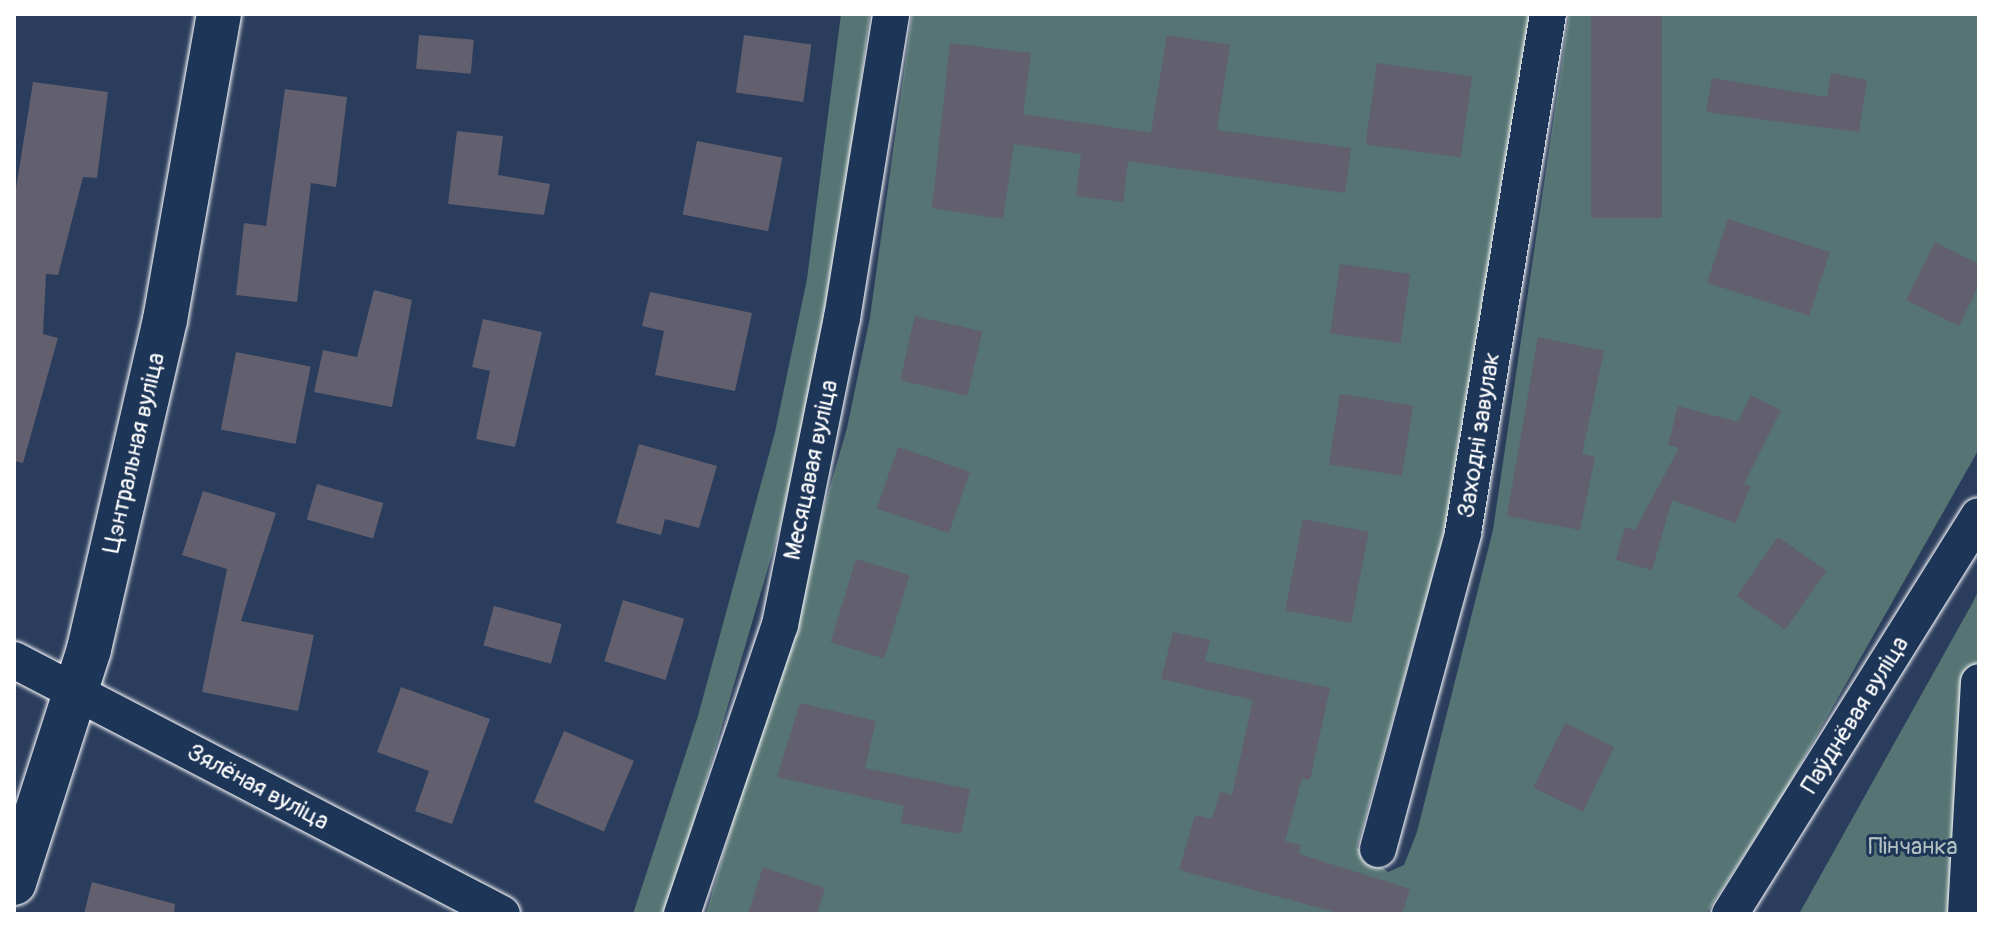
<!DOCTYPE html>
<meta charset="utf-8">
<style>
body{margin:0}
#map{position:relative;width:1993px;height:928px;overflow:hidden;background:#2b3d5c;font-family:Pangolin,sans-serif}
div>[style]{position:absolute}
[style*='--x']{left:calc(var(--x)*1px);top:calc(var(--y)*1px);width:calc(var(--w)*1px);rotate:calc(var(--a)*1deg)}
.green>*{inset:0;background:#557473}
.building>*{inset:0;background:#625f6e;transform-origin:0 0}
.roads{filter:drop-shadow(0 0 2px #fff) drop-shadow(0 0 2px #fff)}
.minor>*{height:36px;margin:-18px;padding:0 18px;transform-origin:18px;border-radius:18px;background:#1d3557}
.tertiary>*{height:44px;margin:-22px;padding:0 22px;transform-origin:22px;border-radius:22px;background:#1d3557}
span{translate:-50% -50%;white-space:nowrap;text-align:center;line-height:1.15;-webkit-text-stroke:6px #1d3557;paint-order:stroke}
.street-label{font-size:24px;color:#fff}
.park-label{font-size:24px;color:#b2c0c0}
.frame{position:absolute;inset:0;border:16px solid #fff;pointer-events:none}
</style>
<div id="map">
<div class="green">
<i style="clip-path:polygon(841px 14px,870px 14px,845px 200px,791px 489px,667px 914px,633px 914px,698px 716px,775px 432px,807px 279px)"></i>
<i style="clip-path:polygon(912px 14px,1531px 14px,1446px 528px,1357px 847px,1388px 872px,1404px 865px,1417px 832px,1493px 530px,1569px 14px,1979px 14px,1979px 449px,1784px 793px,1706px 914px,706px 914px,847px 428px,870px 317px)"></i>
<i style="clip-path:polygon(1979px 589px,1979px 914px,1799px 914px,1973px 602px)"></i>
</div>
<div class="building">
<i style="left:1591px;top:14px;width:71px;height:204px"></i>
<i style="left:419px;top:35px;width:55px;height:34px;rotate:5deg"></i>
<i style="left:744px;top:35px;width:68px;height:58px;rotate:8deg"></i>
<i style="clip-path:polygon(1167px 35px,1230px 45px,1217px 130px,1351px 148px,1345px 193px,1128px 161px,1123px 202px,1076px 196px,1081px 154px,1014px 144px,1003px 219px,932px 208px,950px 43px,1031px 53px,1023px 114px,1151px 133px)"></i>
<i style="left:1377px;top:63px;width:96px;height:82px;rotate:8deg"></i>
<i style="clip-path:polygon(1831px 73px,1867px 80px,1859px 132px,1706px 112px,1712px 78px,1827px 97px)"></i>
<i style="clip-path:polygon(33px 82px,108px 92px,97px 178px,83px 177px,58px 275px,46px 274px,43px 334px,58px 338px,23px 463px,14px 461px,14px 201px)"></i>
<i style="clip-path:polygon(285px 89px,347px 97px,336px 187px,311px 183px,297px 302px,236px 295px,244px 223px,266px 226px)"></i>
<i style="clip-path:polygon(457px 131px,503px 136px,498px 175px,550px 184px,544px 215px,448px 204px)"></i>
<i style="left:697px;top:141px;width:87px;height:75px;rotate:11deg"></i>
<i style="left:1728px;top:219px;width:107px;height:67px;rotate:18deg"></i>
<i style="clip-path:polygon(1935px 242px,1979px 264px,1979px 285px,1959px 326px,1906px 300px)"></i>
<i style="left:1340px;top:264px;width:71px;height:70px;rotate:8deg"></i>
<i style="clip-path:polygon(374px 290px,412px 300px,392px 407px,314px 392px,323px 350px,357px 357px)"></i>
<i style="clip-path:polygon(650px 292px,752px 313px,735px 391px,655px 375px,664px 331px,642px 326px)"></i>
<i style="left:915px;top:316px;width:69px;height:66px;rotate:13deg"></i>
<i style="clip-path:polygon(483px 319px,542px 332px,515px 447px,476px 439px,490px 371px,472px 367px)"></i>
<i style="clip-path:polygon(1538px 337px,1604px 351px,1582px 454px,1595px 457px,1580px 530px,1507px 516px)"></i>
<i style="left:236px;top:352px;width:76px;height:79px;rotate:11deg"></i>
<i style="left:1340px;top:394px;width:74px;height:71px;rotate:9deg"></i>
<i style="clip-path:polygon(1751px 395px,1781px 410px,1744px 484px,1750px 486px,1736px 523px,1672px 500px,1652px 570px,1616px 560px,1625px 527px,1635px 530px,1679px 448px,1668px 445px,1678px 406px,1738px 422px)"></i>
<i style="clip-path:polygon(639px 444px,717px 466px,699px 528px,665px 519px,661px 535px,616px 523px)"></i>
<i style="left:898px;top:447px;width:76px;height:65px;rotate:19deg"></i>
<i style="left:317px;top:484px;width:69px;height:37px;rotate:16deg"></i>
<i style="clip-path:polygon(203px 491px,276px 513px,241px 621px,314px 635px,298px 711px,202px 692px,227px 569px,182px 555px)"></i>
<i style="left:1303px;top:519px;width:67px;height:93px;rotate:11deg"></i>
<i style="left:1778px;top:537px;width:59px;height:72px;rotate:35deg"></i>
<i style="left:856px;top:559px;width:56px;height:87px;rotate:17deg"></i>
<i style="left:623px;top:600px;width:64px;height:64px;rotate:17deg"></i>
<i style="left:494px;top:606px;width:70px;height:41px;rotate:15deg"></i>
<i style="clip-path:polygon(1173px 632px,1210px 640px,1205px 661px,1330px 688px,1310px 780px,1302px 778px,1285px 841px,1301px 845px,1299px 854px,1410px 889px,1402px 914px,1342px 914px,1179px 870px,1195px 815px,1212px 819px,1220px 792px,1232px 795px,1253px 700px,1161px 679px)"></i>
<i style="clip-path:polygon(401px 687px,490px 719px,452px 824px,415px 811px,429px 771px,377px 752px)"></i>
<i style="clip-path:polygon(800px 703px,876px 721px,865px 768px,970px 789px,961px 834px,901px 823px,904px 806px,777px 777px)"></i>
<i style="left:1565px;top:723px;width:55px;height:72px;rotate:26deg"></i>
<i style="left:564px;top:731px;width:76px;height:77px;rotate:23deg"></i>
<i style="clip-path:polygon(763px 867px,825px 888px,817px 914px,748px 914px)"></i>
<i style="clip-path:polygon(92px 882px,175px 904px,174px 914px,84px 914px)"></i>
</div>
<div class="roads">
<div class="minor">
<i style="--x:14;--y:660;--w:550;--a:27.5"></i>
<i style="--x:1378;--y:849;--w:327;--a:-74.9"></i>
<i style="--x:1463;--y:533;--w:526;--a:-80.7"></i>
<i style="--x:682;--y:914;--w:305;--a:-71.3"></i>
<i style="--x:780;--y:625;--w:313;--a:-78.6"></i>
<i style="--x:842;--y:318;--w:308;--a:-80.8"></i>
<i style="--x:1730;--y:914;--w:469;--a:-58"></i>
<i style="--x:1966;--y:914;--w:232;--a:-86.8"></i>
</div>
<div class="tertiary">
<i style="--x:14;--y:883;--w:246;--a:-72.2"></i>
<i style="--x:89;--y:649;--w:338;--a:-77"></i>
<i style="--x:165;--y:320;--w:311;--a:-80"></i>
</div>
</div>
<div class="street-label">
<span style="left:1479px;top:435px;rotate:-81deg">Заходні завулак</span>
<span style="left:134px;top:453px;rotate:-77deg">Цэнтральная вуліца</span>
<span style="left:811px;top:470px;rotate:-78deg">Месяцавая вуліца</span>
<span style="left:1855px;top:715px;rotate:-58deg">Паўднёвая вуліца</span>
<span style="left:258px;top:787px;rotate:28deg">Зялёная вуліца</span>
</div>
<div class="park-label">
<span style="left:1913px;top:847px">Пінчанка</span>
</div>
<div class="frame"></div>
</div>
